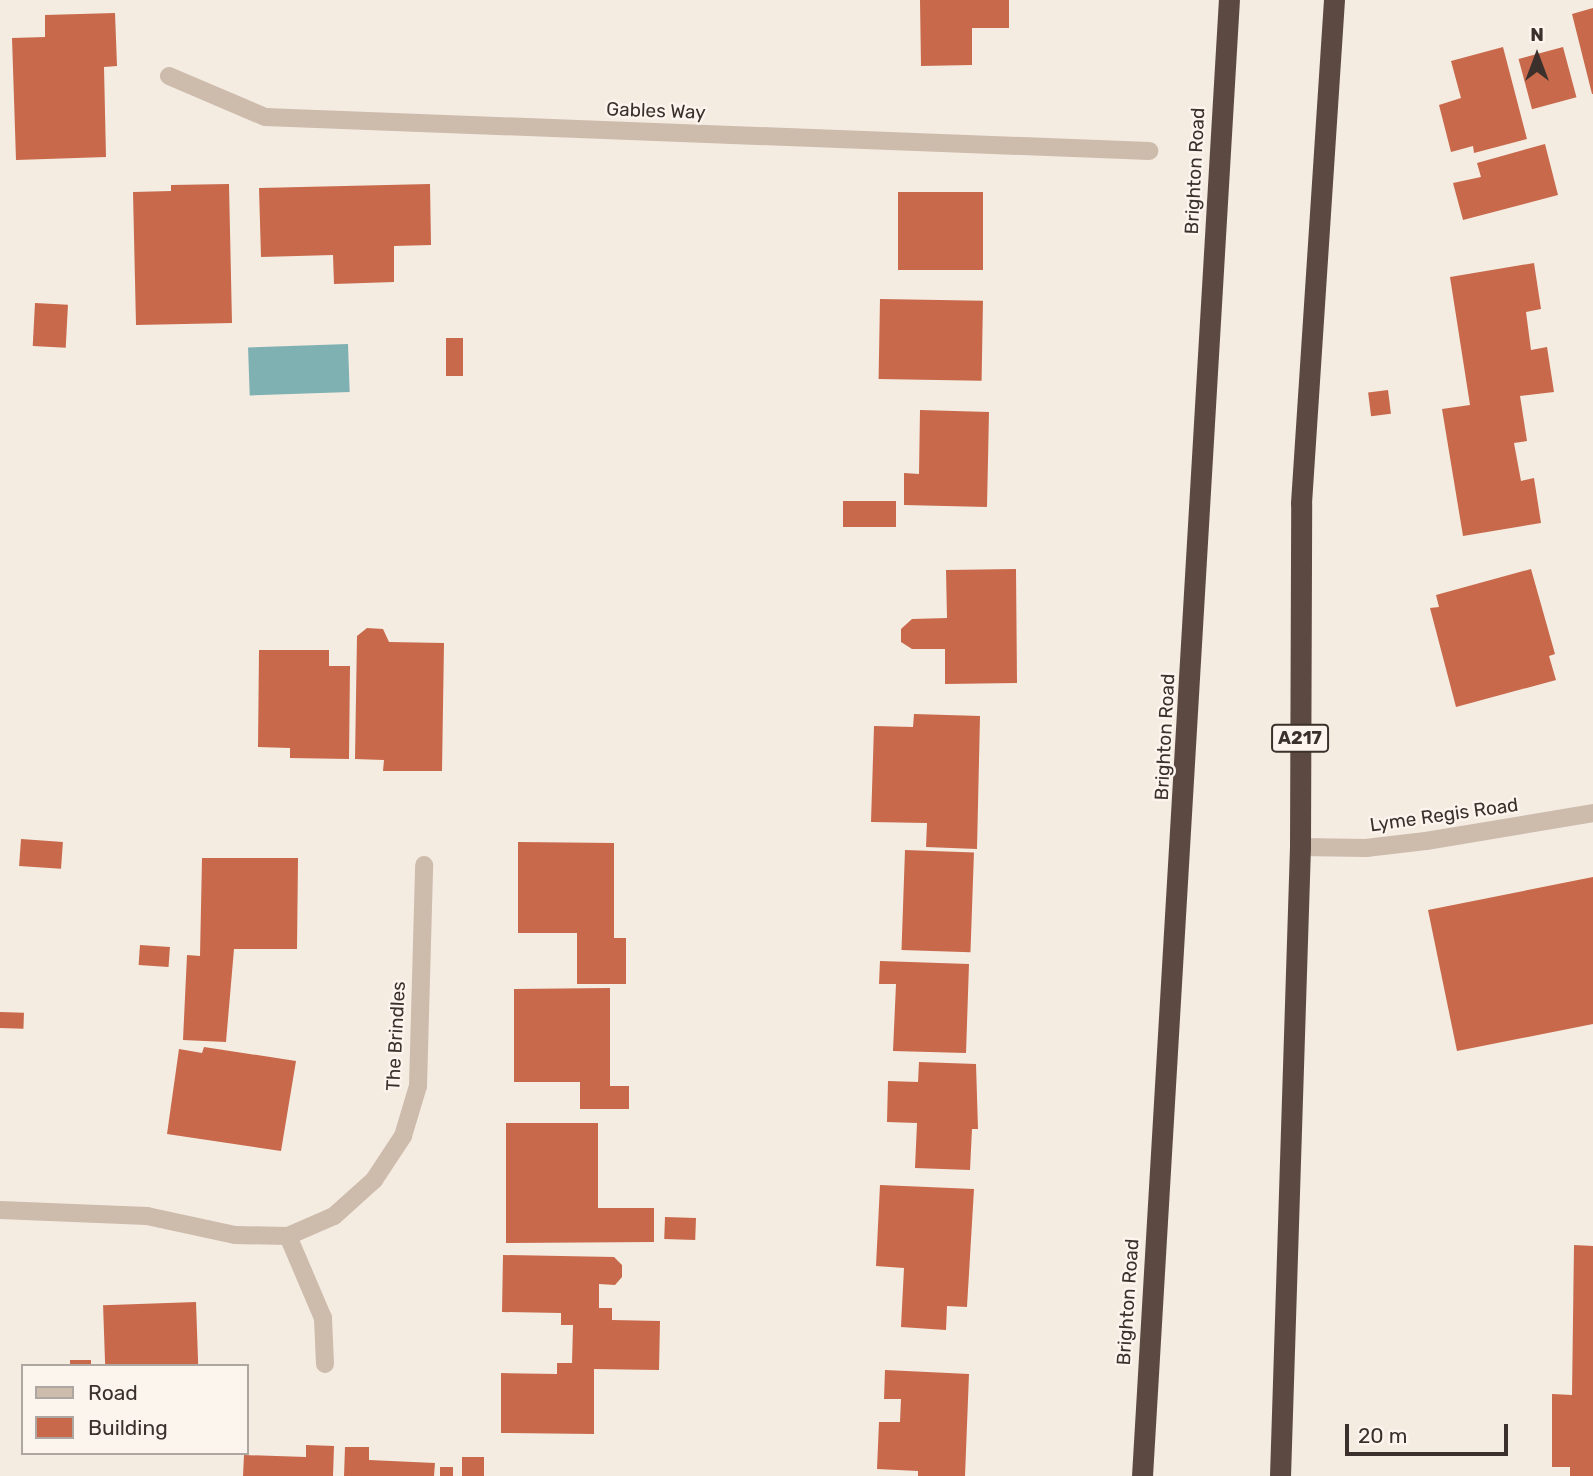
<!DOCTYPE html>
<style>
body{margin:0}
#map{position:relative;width:1593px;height:1476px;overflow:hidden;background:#f4ebe1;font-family:Rubik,sans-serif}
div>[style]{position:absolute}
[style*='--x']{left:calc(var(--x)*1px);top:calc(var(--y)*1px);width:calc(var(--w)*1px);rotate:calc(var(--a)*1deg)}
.water>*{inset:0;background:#7fb0b2;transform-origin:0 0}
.building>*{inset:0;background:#c8694b;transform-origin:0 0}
.street>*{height:18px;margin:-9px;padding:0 9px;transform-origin:9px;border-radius:9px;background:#cdbbac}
.highway>*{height:21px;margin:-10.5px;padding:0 10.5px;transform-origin:10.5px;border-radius:10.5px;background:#5c4a42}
span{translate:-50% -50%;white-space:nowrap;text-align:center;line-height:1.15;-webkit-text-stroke:5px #fbf5ee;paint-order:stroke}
.shield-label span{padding:2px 5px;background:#fbf5ee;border:2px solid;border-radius:5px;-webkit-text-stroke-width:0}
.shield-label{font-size:18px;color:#3b302b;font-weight:700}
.street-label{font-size:19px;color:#3b302b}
.legend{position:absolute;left:21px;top:1364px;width:228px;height:91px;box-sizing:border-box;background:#fbf5ee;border:2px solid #aea6a0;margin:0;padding:9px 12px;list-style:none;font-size:21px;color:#3b302b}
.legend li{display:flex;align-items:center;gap:14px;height:35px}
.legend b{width:35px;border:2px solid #aea6a0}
.north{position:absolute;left:1502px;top:21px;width:70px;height:70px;-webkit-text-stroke:5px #fbf5ee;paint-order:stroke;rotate:0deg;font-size:19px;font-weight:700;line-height:28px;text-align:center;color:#3b302b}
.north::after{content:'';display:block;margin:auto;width:24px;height:32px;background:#3b302b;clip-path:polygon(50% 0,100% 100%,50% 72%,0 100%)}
.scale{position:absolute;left:1345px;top:1424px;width:163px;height:32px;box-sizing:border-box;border:4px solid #3b302b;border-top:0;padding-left:9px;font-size:21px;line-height:24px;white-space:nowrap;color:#3b302b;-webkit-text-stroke:5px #fbf5ee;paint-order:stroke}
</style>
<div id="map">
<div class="water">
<i style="left:348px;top:344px;width:48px;height:100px;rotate:88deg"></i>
</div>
<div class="building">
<i style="clip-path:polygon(920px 0,1009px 0,1009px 28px,972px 28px,972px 65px,921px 66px)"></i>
<i style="clip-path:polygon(1593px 8px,1593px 94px,1592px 94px,1572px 14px)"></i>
<i style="clip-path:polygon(115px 13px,117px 66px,104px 67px,106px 157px,16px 160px,12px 38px,45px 37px,45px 15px)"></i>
<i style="clip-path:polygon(1503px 47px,1527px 139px,1474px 153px,1473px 146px,1451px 152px,1439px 105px,1461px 98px,1451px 61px)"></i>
<i style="left:1563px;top:47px;width:52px;height:46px;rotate:75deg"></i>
<i style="clip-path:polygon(1545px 144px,1558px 195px,1463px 220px,1453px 183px,1481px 177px,1477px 163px)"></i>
<i style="clip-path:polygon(229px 184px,232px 323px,136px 325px,133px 192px,171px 191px,171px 185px)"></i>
<i style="clip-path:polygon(430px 184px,431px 245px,394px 246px,394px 282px,334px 284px,333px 255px,261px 257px,259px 188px)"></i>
<i style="left:898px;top:192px;width:85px;height:78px"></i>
<i style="clip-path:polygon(1534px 263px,1541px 309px,1526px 312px,1531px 350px,1547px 347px,1554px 392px,1520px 396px,1527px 441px,1514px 443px,1521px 481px,1534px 478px,1541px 523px,1463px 536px,1442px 409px,1470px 405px,1450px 277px)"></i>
<i style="left:880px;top:299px;width:103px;height:80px;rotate:1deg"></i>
<i style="left:35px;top:303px;width:33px;height:43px;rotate:3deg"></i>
<i style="left:446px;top:338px;width:17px;height:38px"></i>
<i style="left:1388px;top:390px;width:24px;height:20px;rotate:83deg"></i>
<i style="clip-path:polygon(920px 410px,989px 412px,987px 507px,904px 505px,904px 473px,919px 474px)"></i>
<i style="left:843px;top:501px;width:53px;height:26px"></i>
<i style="clip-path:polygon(1016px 569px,1017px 683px,945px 684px,945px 649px,912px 649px,901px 642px,901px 629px,912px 619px,947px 618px,946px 570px)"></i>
<i style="clip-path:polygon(1531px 569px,1555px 654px,1549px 656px,1556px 680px,1456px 707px,1430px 608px,1439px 607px,1436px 595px)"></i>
<i style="clip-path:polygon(367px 628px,383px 629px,389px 642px,444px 643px,442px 771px,383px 771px,384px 760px,355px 759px,357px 636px)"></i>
<i style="clip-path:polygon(259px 650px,329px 650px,329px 666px,350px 666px,349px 759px,290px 758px,290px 748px,258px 747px)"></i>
<i style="clip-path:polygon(914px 714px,980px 716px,977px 849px,926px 847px,927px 823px,871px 822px,874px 726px,913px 727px)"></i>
<i style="left:21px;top:839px;width:42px;height:27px;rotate:4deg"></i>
<i style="clip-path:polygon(518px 842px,614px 843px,614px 938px,626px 938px,626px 984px,577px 984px,577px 933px,518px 933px)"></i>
<i style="left:905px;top:850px;width:69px;height:100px;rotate:2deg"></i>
<i style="clip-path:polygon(202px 858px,298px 858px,297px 949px,234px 949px,226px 1042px,183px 1040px,187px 955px,200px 956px)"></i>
<i style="clip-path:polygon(1593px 877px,1593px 1024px,1457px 1051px,1428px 910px)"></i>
<i style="left:140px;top:945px;width:30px;height:20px;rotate:4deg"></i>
<i style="clip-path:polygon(880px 961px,969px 964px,966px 1053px,893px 1051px,896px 984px,879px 984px)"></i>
<i style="clip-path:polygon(610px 988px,610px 1086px,629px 1086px,629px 1109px,580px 1109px,580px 1082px,514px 1082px,514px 989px)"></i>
<i style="left:0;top:1012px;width:24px;height:16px;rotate:2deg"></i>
<i style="clip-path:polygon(204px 1047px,296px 1061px,281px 1151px,167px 1134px,179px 1049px,202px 1053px)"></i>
<i style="clip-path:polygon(919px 1062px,976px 1064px,978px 1129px,972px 1129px,970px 1170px,915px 1168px,917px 1123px,887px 1122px,888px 1081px,918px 1082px)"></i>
<i style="clip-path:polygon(506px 1123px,598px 1123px,598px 1208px,654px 1208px,654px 1242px,506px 1243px)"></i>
<i style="clip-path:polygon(880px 1185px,974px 1189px,967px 1307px,947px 1306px,946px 1330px,901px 1327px,904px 1268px,876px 1266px)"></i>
<i style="left:665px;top:1217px;width:31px;height:22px;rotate:2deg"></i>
<i style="clip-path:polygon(1574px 1245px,1593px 1246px,1593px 1476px,1570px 1476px,1570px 1467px,1552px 1467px,1552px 1394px,1572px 1395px)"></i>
<i style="clip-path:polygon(503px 1255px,614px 1257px,622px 1265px,622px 1277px,615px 1285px,599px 1284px,599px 1308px,612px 1308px,612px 1320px,660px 1321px,659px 1370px,594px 1369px,594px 1434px,501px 1433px,501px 1373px,557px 1374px,557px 1363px,572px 1363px,573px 1325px,561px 1325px,561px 1313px,502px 1312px)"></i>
<i style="left:196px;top:1302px;width:64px;height:93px;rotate:88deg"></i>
<i style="left:70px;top:1360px;width:21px;height:6px"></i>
<i style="clip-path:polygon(885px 1370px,969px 1374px,965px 1476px,918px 1476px,918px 1471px,877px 1469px,879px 1422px,900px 1422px,901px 1399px,884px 1399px)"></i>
<i style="clip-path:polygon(306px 1445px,334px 1446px,333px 1476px,243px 1476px,244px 1455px,306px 1457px)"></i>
<i style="clip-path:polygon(345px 1447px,369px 1447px,369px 1460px,435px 1463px,434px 1476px,344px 1476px)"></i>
<i style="left:462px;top:1457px;width:22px;height:19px"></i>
<i style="left:440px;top:1467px;width:13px;height:9px"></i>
</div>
<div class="street">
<i style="--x:169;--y:76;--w:104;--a:23.1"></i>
<i style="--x:265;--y:117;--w:885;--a:2.2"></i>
<i style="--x:1300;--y:847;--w:66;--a:0.9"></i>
<i style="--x:1366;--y:848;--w:60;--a:-6.7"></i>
<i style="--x:1426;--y:841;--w:169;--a:-9.5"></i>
<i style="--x:0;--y:1210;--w:147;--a:2.3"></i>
<i style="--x:147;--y:1216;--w:90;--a:12.2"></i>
<i style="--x:235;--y:1235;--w:53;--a:1.1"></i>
<i style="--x:288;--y:1236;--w:50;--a:-23.5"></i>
<i style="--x:334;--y:1216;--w:54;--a:-42"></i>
<i style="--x:374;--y:1180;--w:53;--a:-56.6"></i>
<i style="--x:403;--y:1136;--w:52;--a:-73.3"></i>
<i style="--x:418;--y:1086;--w:221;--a:-88.4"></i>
<i style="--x:288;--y:1236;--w:89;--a:66.9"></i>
<i style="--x:323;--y:1318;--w:46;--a:87.5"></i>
</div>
<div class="highway">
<i style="--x:1142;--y:1476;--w:1479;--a:-86.63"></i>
<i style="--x:1280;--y:1476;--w:629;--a:-88.18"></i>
<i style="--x:1300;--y:847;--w:344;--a:-89.8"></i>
<i style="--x:1301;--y:503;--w:504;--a:-86.25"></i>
</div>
<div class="shield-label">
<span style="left:1300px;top:738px">A217</span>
</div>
<div class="street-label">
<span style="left:656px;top:111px;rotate:2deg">Gables Way</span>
<span style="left:1195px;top:171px;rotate:-87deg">Brighton Road</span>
<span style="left:1165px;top:737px;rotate:-87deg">Brighton Road</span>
<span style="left:1444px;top:815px;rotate:-8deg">Lyme Regis Road</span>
<span style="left:396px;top:1036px;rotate:-87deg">The Brindles</span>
<span style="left:1128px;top:1302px;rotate:-86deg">Brighton Road</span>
</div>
<ul class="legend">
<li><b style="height:9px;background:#cdbbac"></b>Road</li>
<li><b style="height:19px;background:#c8694b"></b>Building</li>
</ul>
<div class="north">N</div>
<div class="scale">20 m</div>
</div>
